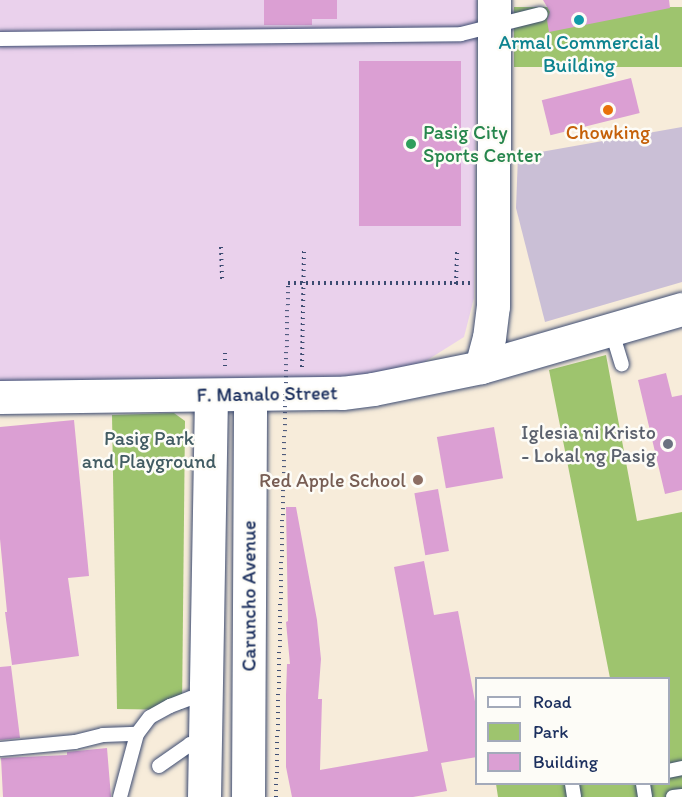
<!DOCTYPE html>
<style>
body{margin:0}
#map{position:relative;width:682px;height:797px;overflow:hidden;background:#f7ecda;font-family:Itim,sans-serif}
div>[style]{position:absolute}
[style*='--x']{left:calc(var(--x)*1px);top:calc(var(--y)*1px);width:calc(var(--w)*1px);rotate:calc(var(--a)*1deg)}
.built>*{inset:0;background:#ead1ec}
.industrial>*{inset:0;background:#cabfd6}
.green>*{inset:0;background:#9ec46e;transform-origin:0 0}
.building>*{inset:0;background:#db9fd3;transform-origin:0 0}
.path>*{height:4px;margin-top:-2px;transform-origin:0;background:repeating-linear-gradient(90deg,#3c4b71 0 1.5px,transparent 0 6px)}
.roads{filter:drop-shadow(0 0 2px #3c4b71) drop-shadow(0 0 2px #3c4b71)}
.lane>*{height:14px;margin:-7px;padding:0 7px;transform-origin:7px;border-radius:7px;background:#fff}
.secondary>*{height:33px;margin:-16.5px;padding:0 16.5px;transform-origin:16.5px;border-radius:16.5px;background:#fff}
.path-bridge>*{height:4px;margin-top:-2px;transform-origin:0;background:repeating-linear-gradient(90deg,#3c4b71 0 1.5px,transparent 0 6px)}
.dots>*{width:16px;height:16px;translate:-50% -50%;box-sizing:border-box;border:3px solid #fdfcf7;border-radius:50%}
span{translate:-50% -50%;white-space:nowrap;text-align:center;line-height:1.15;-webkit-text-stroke:5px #fdfcf7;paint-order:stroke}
.culture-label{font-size:20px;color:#0d838f}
.leisure-label{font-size:20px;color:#27864d}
.left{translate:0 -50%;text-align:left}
.food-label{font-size:20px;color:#c56008}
.street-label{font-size:20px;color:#1b2f5e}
.worship-label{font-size:20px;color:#5b616d}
.right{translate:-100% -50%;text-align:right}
.park-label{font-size:20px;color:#425c63}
.education-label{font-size:20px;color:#785e54}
.legend{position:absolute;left:475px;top:677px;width:195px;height:108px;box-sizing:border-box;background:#fdfcf7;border:2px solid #a3aaba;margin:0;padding:8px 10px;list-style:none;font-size:18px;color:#1b2f5e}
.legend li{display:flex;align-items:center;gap:12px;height:30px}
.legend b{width:30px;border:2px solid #a3aaba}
</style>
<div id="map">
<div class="built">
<i style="clip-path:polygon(0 0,477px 0,474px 298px,464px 337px,413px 369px,353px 386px,0 382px)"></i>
</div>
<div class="industrial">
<i style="clip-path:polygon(682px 127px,682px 282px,545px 322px,516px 208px,518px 156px)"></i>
</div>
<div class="green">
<i style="left:682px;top:7px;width:60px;height:168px;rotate:90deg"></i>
<i style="clip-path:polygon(606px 355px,637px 521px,682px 512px,682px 797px,498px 797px,496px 784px,668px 784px,668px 678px,610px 678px,549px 370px)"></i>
<i style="clip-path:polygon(174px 413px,185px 421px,182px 710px,117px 709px,112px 415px)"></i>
</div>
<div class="building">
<i style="clip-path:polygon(264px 0,337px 0,337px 19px,312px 19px,312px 25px,264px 25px)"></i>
<i style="clip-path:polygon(543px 0,669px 0,670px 8px,549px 32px,547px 20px,550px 12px)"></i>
<i style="left:359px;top:61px;width:102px;height:165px"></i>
<i style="left:631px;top:78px;width:36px;height:92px;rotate:76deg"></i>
<i style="clip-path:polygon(666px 373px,672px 397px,682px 395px,682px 490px,665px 494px,638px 380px)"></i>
<i style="clip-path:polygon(74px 420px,89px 576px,68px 578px,79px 656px,12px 665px,5px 612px,7px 612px,0 539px,0 427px)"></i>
<i style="left:494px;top:427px;width:52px;height:58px;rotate:80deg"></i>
<i style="left:438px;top:489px;width:63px;height:24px;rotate:80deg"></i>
<i style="clip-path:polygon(286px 507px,296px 507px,317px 620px,321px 659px,318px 699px,322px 699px,320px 770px,428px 751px,394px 567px,424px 561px,434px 615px,458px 611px,477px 712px,477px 757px,441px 763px,447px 791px,413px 797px,292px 797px,286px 767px,286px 695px,287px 664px,290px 664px,286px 622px,288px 621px)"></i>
<i style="clip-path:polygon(11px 666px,20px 738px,0 740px,0 667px)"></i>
<i style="clip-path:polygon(107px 748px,111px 797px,3px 797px,1px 758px,67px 755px,67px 752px)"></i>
</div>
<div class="path">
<i style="--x:221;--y:247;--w:35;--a:88"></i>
<i style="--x:456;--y:284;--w:35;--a:-88"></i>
<i style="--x:225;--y:353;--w:17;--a:90"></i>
<i style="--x:302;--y:367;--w:116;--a:-89"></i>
</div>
<div class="roads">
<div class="lane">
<i style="--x:0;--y:39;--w:461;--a:-0.6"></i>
<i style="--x:461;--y:34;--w:82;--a:-14"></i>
<i style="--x:611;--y:329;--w:37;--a:73"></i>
<i style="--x:1;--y:749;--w:74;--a:-5.4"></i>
<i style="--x:75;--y:742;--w:29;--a:-14"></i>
<i style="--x:103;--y:735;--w:34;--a:-2"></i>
<i style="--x:137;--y:734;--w:21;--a:-53"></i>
<i style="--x:150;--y:717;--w:23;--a:-29"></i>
<i style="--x:170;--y:706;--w:22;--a:-21"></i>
<i style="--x:191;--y:698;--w:15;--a:-4"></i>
<i style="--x:159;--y:766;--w:38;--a:-35"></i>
<i style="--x:190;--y:744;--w:15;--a:0"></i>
<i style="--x:668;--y:771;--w:14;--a:-12"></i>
<i style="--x:572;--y:784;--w:13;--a:81"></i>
<i style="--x:643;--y:784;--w:13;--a:81"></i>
<i style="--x:120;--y:797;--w:65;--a:-74.9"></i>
<i style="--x:673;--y:797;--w:9;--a:-6"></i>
</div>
<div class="secondary">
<i style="--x:481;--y:367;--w:30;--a:-75"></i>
<i style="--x:489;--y:338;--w:32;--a:-83"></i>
<i style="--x:493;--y:306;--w:306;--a:-89.8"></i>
<i style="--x:0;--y:397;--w:342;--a:-0.7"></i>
<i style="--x:342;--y:393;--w:31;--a:-7"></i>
<i style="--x:373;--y:389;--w:110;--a:-11.5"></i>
<i style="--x:481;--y:367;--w:209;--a:-16.1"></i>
<i style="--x:204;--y:797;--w:402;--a:-89"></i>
<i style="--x:248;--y:797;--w:402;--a:-89.7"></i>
</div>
</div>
<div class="path-bridge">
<i style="--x:276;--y:797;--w:514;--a:-88.66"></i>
<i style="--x:288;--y:283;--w:182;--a:0"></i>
</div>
<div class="dots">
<i style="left:579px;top:20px;background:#0f9aa8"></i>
<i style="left:608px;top:110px;background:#e8710a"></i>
<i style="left:411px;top:144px;background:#2e9e5b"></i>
<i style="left:668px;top:444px;background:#6b7280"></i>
<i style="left:418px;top:480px;background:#8d6e63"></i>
</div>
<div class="culture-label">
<span style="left:579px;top:54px">Armal Commercial<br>Building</span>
</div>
<div class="leisure-label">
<span class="left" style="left:423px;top:144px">Pasig City<br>Sports Center</span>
</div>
<div class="food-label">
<span style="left:608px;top:132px">Chowking</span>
</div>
<div class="street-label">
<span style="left:267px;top:394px;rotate:-1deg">F. Manalo Street</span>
<span style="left:249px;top:596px;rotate:-90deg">Caruncho Avenue</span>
</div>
<div class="worship-label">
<span class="right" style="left:656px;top:444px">Iglesia ni Kristo<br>- Lokal ng Pasig</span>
</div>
<div class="park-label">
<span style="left:149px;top:450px">Pasig Park<br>and Playground</span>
</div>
<div class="education-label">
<span class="right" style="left:406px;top:480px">Red Apple School</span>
</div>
<ul class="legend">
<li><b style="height:8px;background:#fff"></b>Road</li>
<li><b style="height:16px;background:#9ec46e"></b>Park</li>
<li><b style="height:16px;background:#db9fd3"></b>Building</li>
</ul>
</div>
